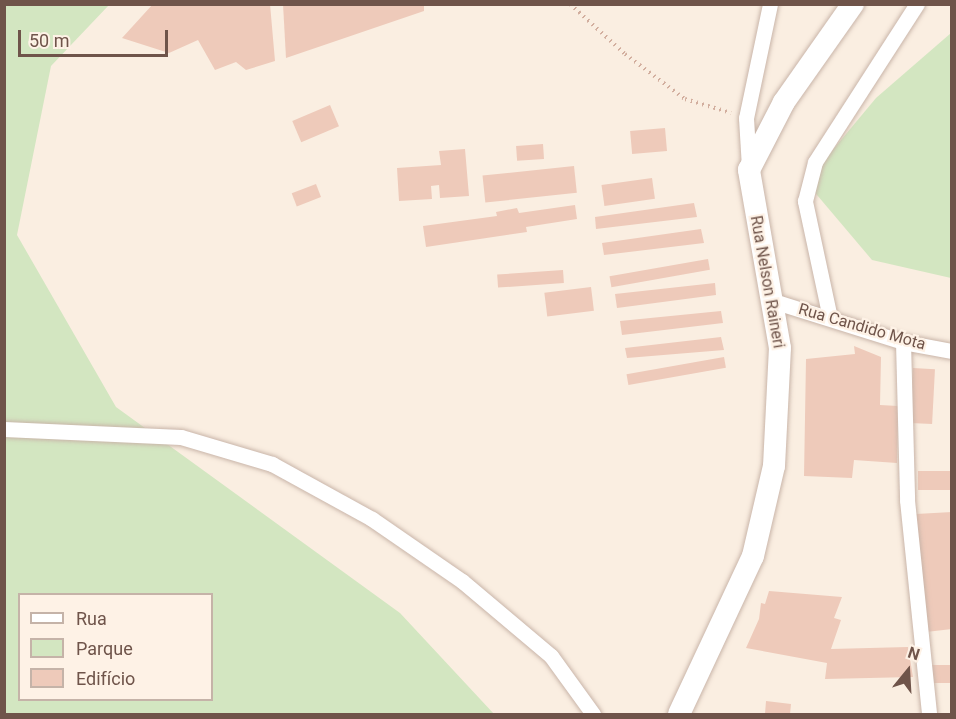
<!DOCTYPE html>
<meta charset="utf-8">
<style>
body{margin:0}
#map{position:relative;width:956px;height:719px;overflow:hidden;background:#faeee1;font-family:Roboto,sans-serif}
div>[style]{position:absolute}
[style*='--x']{left:calc(var(--x)*1px);top:calc(var(--y)*1px);width:calc(var(--w)*1px);rotate:calc(var(--a)*1deg)}
.green>*{inset:0;background:#d3e6c1}
.building>*{inset:0;background:#eecaba;transform-origin:0 0}
.path>*{height:4px;margin-top:-2px;transform-origin:0;background:repeating-linear-gradient(90deg,#d2ae9e 0 1.5px,transparent 0 6px)}
.roads{filter:drop-shadow(0 0 2px #c9b5a9) drop-shadow(0 0 2px #c9b5a9)}
.street>*{height:15px;margin:-7.5px;padding:0 7.5px;transform-origin:7.5px;border-radius:7.5px;background:#fff}
.secondary>*{height:22px;margin:-11px;padding:0 11px;transform-origin:11px;border-radius:11px;background:#fff}
span{translate:-50% -50%;white-space:nowrap;text-align:center;line-height:1.15;-webkit-text-stroke:4.5px #fef2e6;paint-order:stroke}
.street-label{font-size:16px;color:#6f544a}
.frame{position:absolute;inset:0;border:6px solid #6f544a;pointer-events:none}
.legend{position:absolute;left:18px;top:593px;width:195px;height:108px;box-sizing:border-box;background:#fef2e6;border:2px solid #c5b3a8;margin:0;padding:8px 10px;list-style:none;font-size:18px;color:#6f544a}
.legend li{display:flex;align-items:center;gap:12px;height:30px}
.legend b{width:30px;border:2px solid #c5b3a8}
.north{position:absolute;left:878px;top:641px;width:60px;height:60px;-webkit-text-stroke:4px #fef2e6;paint-order:stroke;rotate:18deg;font-size:16px;font-weight:700;line-height:24px;text-align:center;color:#6f544a}
.north::after{content:'';display:block;margin:auto;width:21px;height:27px;background:#6f544a;clip-path:polygon(50% 0,100% 100%,50% 72%,0 100%)}
.scale{position:absolute;left:18px;top:30px;width:150px;height:27px;box-sizing:border-box;border:3px solid #6f544a;border-top:0;padding-left:8px;font-size:18px;line-height:21px;white-space:nowrap;color:#6f544a;-webkit-text-stroke:4px #fef2e6;paint-order:stroke}
</style>
<div id="map">
<div class="green">
<i style="clip-path:polygon(evenodd,4px 5px,109px 5px,51px 66px,17px 235px,116px 407px,400px 613px,494px 714px,5px 714px,4px 5px,20px 594px,212px 594px,212px 700px,20px 700px,20px 594px)"></i>
<i style="clip-path:polygon(951px 33px,951px 278px,872px 260px,806px 182px,876px 98px)"></i>
</div>
<div class="building">
<i style="clip-path:polygon(153px 4px,270px 4px,275px 61px,246px 70px,236px 62px,215px 70px,198px 40px,169px 53px,122px 38px)"></i>
<i style="clip-path:polygon(283px 4px,424px 4px,424px 11px,286px 58px)"></i>
<i style="left:330px;top:105px;width:23px;height:41px;rotate:67deg"></i>
<i style="left:665px;top:128px;width:23px;height:35px;rotate:85deg"></i>
<i style="left:543px;top:144px;width:15px;height:27px;rotate:86deg"></i>
<i style="clip-path:polygon(465px 149px,469px 196px,440px 198px,439px 185px,431px 186px,432px 199px,399px 201px,397px 168px,441px 165px,439px 151px)"></i>
<i style="left:574px;top:166px;width:27px;height:92px;rotate:84deg"></i>
<i style="left:652px;top:178px;width:21px;height:51px;rotate:82deg"></i>
<i style="left:316px;top:184px;width:14px;height:26px;rotate:69deg"></i>
<i style="clip-path:polygon(694px 203px,697px 217px,596px 229px,595px 217px)"></i>
<i style="clip-path:polygon(575px 205px,577px 219px,526px 227px,527px 232px,426px 247px,423px 226px,497px 216px,496px 212px,517px 208px,519px 213px)"></i>
<i style="clip-path:polygon(701px 229px,704px 243px,604px 255px,602px 243px)"></i>
<i style="left:708px;top:259px;width:11px;height:100px;rotate:80deg"></i>
<i style="left:563px;top:270px;width:13px;height:66px;rotate:86deg"></i>
<i style="clip-path:polygon(715px 283px,716px 295px,617px 308px,615px 294px)"></i>
<i style="left:591px;top:287px;width:24px;height:47px;rotate:83deg"></i>
<i style="clip-path:polygon(721px 311px,723px 323px,622px 335px,620px 321px)"></i>
<i style="clip-path:polygon(721px 337px,724px 350px,627px 358px,625px 348px)"></i>
<i style="clip-path:polygon(854px 346px,881px 357px,880px 405px,898px 406px,897px 463px,854px 460px,852px 478px,804px 476px,806px 359px,855px 354px)"></i>
<i style="left:724px;top:357px;width:11px;height:99px;rotate:80deg"></i>
<i style="left:913px;top:368px;width:22px;height:55px;rotate:3deg"></i>
<i style="left:952px;top:471px;width:19px;height:34px;rotate:90deg"></i>
<i style="clip-path:polygon(952px 512px,952px 629px,926px 632px,916px 514px)"></i>
<i style="clip-path:polygon(769px 591px,842px 597px,834px 618px,841px 620px,831px 649px,908px 647px,913px 677px,825px 679px,827px 663px,746px 648px,759px 619px,761px 603px,765px 604px)"></i>
<i style="left:952px;top:665px;width:18px;height:22px;rotate:90deg"></i>
<i style="clip-path:polygon(766px 701px,791px 704px,790px 714px,765px 714px)"></i>
</div>
<div class="path">
<i style="--x:570;--y:4;--w:74;--a:42.3"></i>
<i style="--x:625;--y:54;--w:75;--a:36.9"></i>
<i style="--x:685;--y:99;--w:48;--a:16.9"></i>
</div>
<div class="roads">
<div class="street">
<i style="--x:749;--y:167;--w:49;--a:-93.5"></i>
<i style="--x:746;--y:118;--w:116;--a:-78.1"></i>
<i style="--x:773;--y:301;--w:136;--a:17.5"></i>
<i style="--x:903;--y:342;--w:50;--a:10.4"></i>
<i style="--x:830;--y:318;--w:120;--a:-102.1"></i>
<i style="--x:805;--y:201;--w:40;--a:-75.6"></i>
<i style="--x:815;--y:162;--w:188;--a:-57.2"></i>
<i style="--x:903;--y:342;--w:158;--a:88.5"></i>
<i style="--x:907;--y:500;--w:215;--a:84.1"></i>
<i style="--x:4;--y:429;--w:177;--a:2.6"></i>
<i style="--x:181;--y:437;--w:95;--a:16.5"></i>
<i style="--x:272;--y:464;--w:114;--a:28.8"></i>
<i style="--x:372;--y:519;--w:109;--a:34.6"></i>
<i style="--x:462;--y:581;--w:116;--a:40.1"></i>
<i style="--x:551;--y:656;--w:72;--a:54.1"></i>
</div>
<div class="secondary">
<i style="--x:679;--y:714;--w:174;--a:-64.9"></i>
<i style="--x:753;--y:556;--w:92;--a:-76.9"></i>
<i style="--x:774;--y:466;--w:118;--a:-87.1"></i>
<i style="--x:780;--y:348;--w:181;--a:-99.9"></i>
<i style="--x:749;--y:170;--w:76;--a:-62.8"></i>
<i style="--x:784;--y:102;--w:120;--a:-54.9"></i>
</div>
</div>
<div class="street-label">
<span style="left:767px;top:282px;rotate:80deg">Rua Nelson Raineri</span>
<span style="left:862px;top:327px;rotate:16deg">Rua Candido Mota</span>
</div>
<div class="frame"></div>
<ul class="legend">
<li><b style="height:8px;background:#fff"></b>Rua</li>
<li><b style="height:16px;background:#d3e6c1"></b>Parque</li>
<li><b style="height:16px;background:#eecaba"></b>Edifício</li>
</ul>
<div class="north">N</div>
<div class="scale">50 m</div>
</div>
